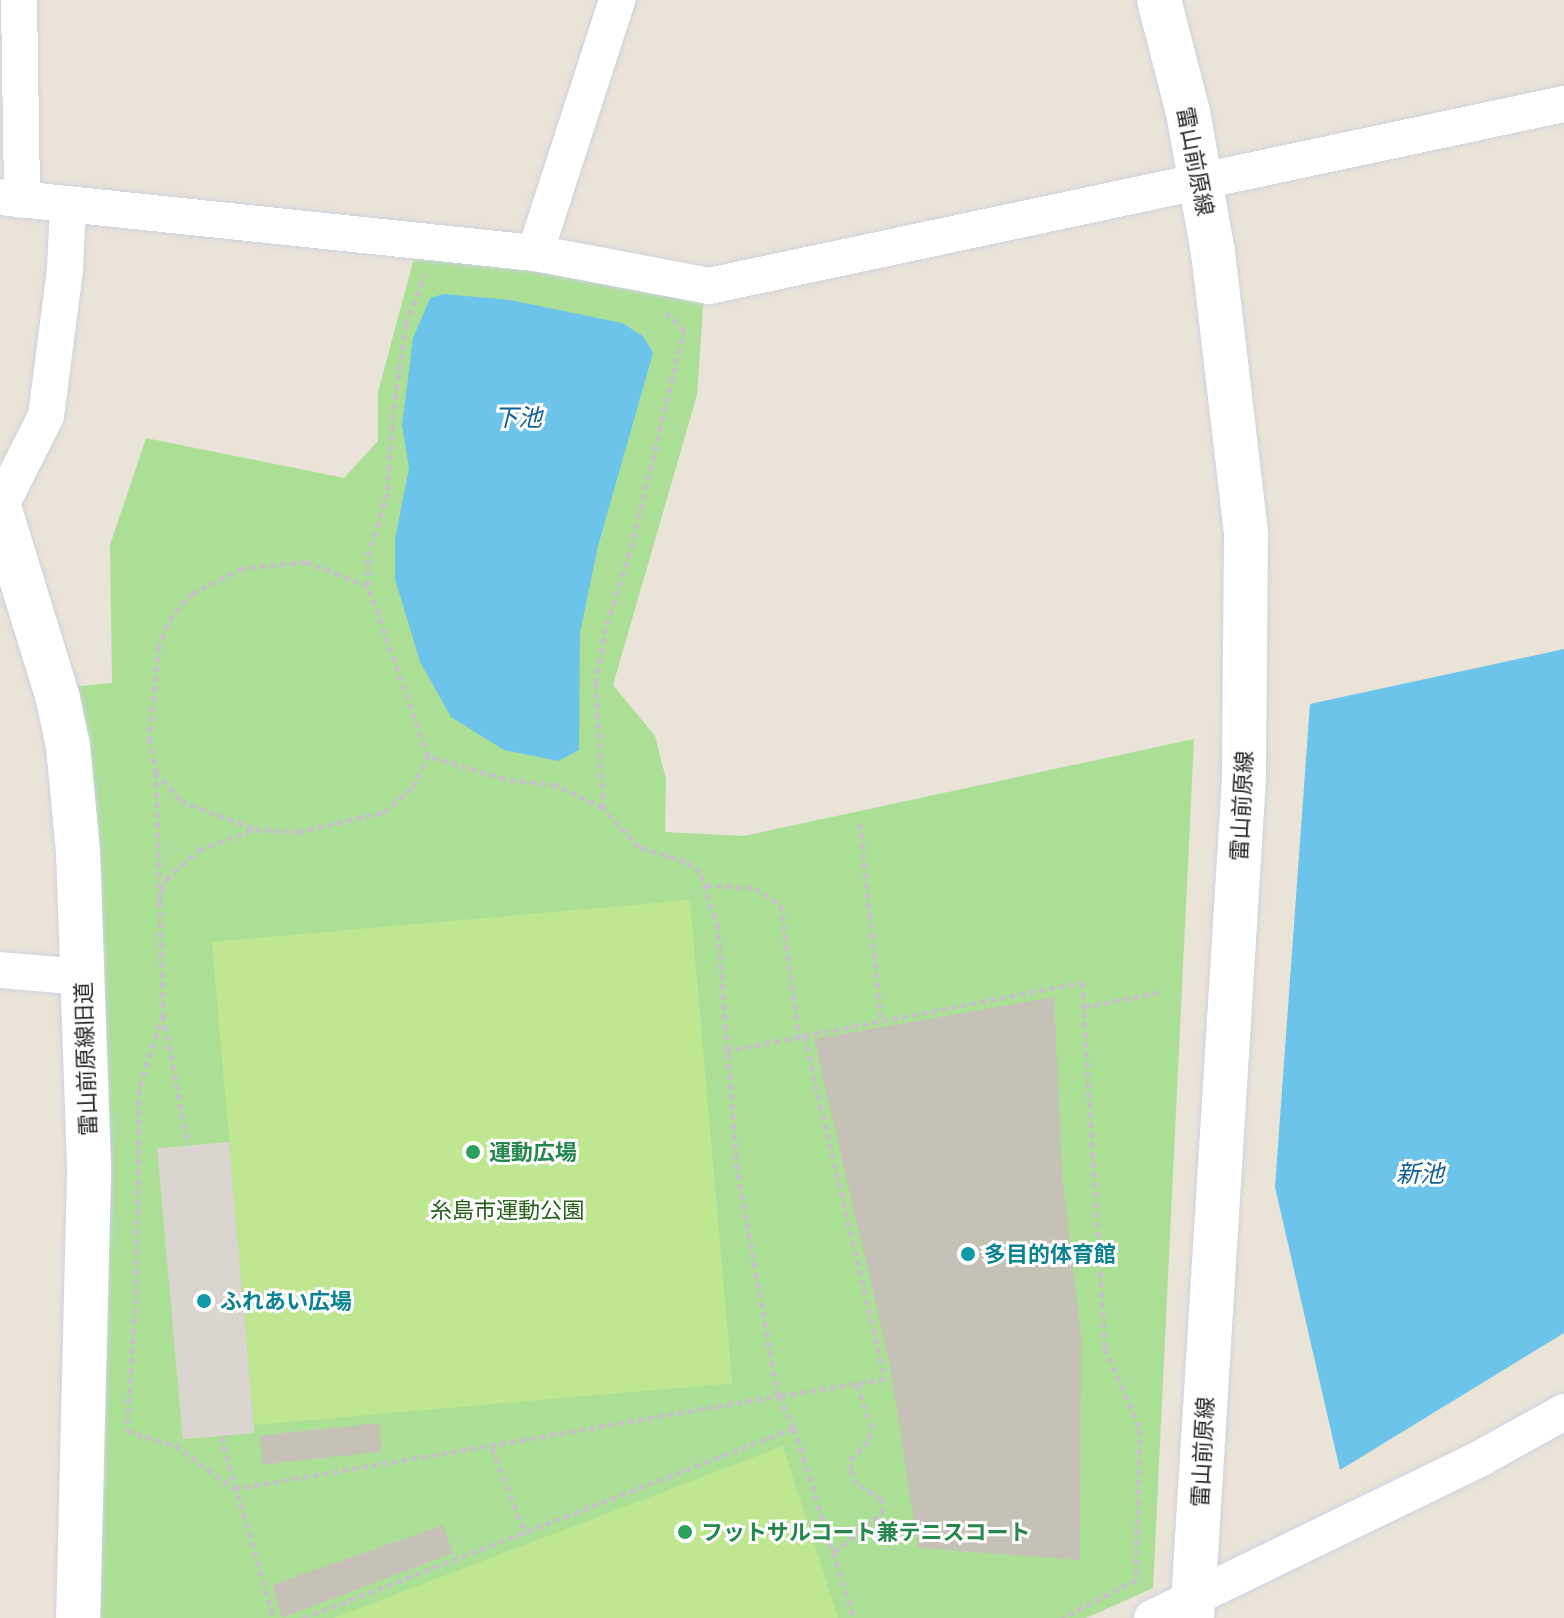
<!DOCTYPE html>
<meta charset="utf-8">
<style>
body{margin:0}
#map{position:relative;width:1564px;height:1618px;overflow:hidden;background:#e9e3d8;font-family:"Noto Sans","Noto Sans JP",sans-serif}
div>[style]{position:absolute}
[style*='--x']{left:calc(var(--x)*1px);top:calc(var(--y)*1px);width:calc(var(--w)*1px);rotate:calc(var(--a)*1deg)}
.green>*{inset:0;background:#acdf96}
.pitch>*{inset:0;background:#bfe691;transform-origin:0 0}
.plaza>*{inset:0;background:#dad6cf;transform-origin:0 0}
.water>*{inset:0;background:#6dc4ea}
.building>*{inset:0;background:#c5c1b7;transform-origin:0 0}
.path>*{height:5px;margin-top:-2.5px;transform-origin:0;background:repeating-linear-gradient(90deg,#c3c3c3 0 6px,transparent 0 10px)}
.roads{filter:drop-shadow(0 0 2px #ced1e0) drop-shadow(0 0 2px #ced1e0)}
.minor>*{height:36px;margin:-18px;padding:0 18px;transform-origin:18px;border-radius:18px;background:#fff}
.tertiary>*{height:44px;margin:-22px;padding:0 22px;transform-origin:22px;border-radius:22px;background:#fff}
.secondary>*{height:44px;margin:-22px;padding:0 22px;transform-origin:22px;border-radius:22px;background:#fff}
.dots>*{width:22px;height:22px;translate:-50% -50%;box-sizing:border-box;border:4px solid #fff;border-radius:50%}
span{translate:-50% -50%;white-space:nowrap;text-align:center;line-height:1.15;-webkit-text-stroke:6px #fff;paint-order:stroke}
.street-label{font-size:22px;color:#272727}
.leisure-label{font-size:22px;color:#27864d;font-weight:700}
.left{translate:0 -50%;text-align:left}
.park-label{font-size:22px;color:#27601b}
.culture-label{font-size:22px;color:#0d838f;font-weight:700}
.water-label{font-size:24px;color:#116091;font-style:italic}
</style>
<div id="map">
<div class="green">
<i style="clip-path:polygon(417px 247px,704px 293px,697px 395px,613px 685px,655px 736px,666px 779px,665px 832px,744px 836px,1194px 739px,1153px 1588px,1086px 1618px,85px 1618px,70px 687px,112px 683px,110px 545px,146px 438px,344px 478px,378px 441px,378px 392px)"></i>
</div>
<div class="pitch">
<i style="left:690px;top:900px;width:485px;height:480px;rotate:85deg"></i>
<i style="clip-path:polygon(783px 1446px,838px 1618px,334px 1618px)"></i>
</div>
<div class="plaza">
<i style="left:229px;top:1142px;width:292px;height:72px;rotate:85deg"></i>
</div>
<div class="water">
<i style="clip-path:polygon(444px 294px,510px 300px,622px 323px,643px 336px,653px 353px,598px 546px,580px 633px,579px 750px,558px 761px,504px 750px,451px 717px,420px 662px,395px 579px,395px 539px,409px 468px,402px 425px,413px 338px,430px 298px)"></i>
<i style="clip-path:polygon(1564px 649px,1564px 1333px,1340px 1470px,1275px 1187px,1310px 704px)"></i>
</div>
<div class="building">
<i style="clip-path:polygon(1054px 997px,1062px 1173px,1081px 1336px,1080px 1560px,918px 1548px,890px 1365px,814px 1039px)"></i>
<i style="left:379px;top:1423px;width:29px;height:120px;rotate:84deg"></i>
<i style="clip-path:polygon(443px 1525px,453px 1553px,282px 1618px,272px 1585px)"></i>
</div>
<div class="path">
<i style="--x:368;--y:586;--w:66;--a:-158.8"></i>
<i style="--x:306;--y:562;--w:64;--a:174.6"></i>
<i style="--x:242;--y:568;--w:55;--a:153"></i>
<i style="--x:193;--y:593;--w:30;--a:134"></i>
<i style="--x:172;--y:615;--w:34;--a:113"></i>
<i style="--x:159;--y:646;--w:93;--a:96.2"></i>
<i style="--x:149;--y:738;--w:35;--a:78"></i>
<i style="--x:156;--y:772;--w:38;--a:49"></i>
<i style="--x:181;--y:801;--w:79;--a:20.7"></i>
<i style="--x:255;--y:829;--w:43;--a:4"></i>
<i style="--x:298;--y:832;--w:88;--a:-13.1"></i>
<i style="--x:384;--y:812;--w:38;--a:-41"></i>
<i style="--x:413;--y:787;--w:34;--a:-64"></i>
<i style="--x:156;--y:772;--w:242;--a:88.3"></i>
<i style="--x:163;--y:1014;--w:79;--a:107.7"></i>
<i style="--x:139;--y:1089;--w:209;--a:90.8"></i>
<i style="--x:136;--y:1298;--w:133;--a:93.9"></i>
<i style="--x:127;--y:1431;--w:50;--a:16.3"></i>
<i style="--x:175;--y:1445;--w:74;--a:36.7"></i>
<i style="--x:234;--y:1489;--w:552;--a:-9.7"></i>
<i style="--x:778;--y:1396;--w:231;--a:-100.2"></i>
<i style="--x:737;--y:1169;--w:242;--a:-94.5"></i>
<i style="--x:718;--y:928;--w:59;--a:-107.8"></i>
<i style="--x:700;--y:872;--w:19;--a:-144"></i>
<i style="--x:685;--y:861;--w:48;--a:-163.1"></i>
<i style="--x:639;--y:847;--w:53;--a:-132.7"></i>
<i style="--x:603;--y:808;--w:52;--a:-153.9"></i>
<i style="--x:556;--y:785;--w:51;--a:-173.3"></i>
<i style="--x:505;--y:779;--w:80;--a:-163.4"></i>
<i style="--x:428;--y:756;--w:180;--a:-109.4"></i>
<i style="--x:368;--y:586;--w:30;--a:-90"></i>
<i style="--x:368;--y:556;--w:69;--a:-73.1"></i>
<i style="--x:388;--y:490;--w:71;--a:-86.8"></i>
<i style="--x:392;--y:419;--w:96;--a:-81.6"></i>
<i style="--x:406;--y:324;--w:53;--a:-68.8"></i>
<i style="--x:603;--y:808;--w:125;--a:-93.2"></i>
<i style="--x:596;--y:683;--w:50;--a:-80.7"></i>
<i style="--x:604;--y:634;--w:90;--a:-72.6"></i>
<i style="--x:631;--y:548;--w:224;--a:-76.3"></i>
<i style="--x:684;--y:330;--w:25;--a:-137"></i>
<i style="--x:860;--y:823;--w:199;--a:83.9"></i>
<i style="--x:706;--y:885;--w:49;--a:3.5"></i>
<i style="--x:755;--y:888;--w:31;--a:33"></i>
<i style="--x:781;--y:905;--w:133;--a:82.2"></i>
<i style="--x:158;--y:901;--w:23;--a:-70"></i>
<i style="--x:166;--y:879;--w:44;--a:-41.3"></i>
<i style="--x:199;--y:850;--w:59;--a:-20.9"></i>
<i style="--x:1084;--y:1007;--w:78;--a:-11"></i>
<i style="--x:163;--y:1015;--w:131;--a:79"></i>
<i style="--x:804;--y:1036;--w:352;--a:76.7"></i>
<i style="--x:885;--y:1379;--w:108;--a:171"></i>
<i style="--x:778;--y:1396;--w:36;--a:63"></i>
<i style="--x:794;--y:1428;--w:199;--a:72.5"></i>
<i style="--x:725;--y:1051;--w:364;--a:-10.9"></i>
<i style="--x:1082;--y:982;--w:367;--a:86.4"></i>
<i style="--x:1105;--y:1348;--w:88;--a:66.6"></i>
<i style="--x:1140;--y:1429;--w:151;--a:91.5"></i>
<i style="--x:1136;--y:1580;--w:83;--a:152.8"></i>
<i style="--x:221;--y:1436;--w:190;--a:73.8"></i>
<i style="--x:492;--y:1448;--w:91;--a:68.8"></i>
<i style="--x:834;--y:1552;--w:62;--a:-39.1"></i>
<i style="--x:882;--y:1513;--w:14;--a:-90"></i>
<i style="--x:882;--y:1499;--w:29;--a:-149"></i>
<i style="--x:857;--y:1484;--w:15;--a:-113"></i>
<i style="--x:851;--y:1470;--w:10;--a:-96"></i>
<i style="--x:850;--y:1460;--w:29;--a:-46"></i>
<i style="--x:870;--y:1439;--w:11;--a:-80"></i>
<i style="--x:872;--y:1428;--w:46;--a:-109.2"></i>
<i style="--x:303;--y:1618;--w:526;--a:-21.15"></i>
</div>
<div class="roads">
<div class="minor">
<i style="--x:19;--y:0;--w:200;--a:89.1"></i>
<i style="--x:0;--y:197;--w:538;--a:5.98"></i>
<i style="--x:535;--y:253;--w:177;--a:10.7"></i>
<i style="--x:709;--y:286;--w:874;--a:-12.02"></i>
<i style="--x:535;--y:253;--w:266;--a:-72"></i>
<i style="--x:0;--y:507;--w:102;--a:-63.2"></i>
<i style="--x:46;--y:416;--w:148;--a:-82.6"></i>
<i style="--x:65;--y:269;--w:64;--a:-87.3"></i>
<i style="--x:0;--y:970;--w:83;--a:4.8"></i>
<i style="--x:1152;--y:1618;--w:366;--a:-25.9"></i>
<i style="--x:1481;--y:1458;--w:95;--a:-29"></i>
</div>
<div class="tertiary">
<i style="--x:0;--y:510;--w:198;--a:72.9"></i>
<i style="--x:58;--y:699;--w:48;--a:78"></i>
<i style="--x:68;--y:746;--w:105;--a:84.6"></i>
<i style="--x:78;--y:851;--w:323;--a:88"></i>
<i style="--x:89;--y:1174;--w:444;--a:91.4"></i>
</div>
<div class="secondary">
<i style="--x:1159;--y:0;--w:116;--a:75.5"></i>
<i style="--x:1188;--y:112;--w:142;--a:79.9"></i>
<i style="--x:1213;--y:252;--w:285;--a:83.3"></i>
<i style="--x:1246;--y:535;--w:243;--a:90.5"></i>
<i style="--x:1244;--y:778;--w:842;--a:93.54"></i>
</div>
</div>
<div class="dots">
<i style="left:473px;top:1152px;background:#2e9e5b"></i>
<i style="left:968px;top:1254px;background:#0f9aa8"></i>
<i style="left:204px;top:1301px;background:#0f9aa8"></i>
<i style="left:685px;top:1532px;background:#2e9e5b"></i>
</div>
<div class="street-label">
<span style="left:1196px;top:161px;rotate:79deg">雷山前原線</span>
<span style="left:1241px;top:806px;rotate:-87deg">雷山前原線</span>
<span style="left:85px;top:1059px;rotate:-92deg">雷山前原線旧道</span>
<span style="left:1202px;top:1452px;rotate:-87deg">雷山前原線</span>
</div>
<div class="leisure-label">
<span class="left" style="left:489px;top:1152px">運動広場</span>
<span class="left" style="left:701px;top:1532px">フットサルコート兼テニスコート</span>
</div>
<div class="park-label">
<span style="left:507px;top:1210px">糸島市運動公園</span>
</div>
<div class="culture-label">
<span class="left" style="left:984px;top:1254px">多目的体育館</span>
<span class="left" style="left:220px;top:1301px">ふれあい広場</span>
</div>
<div class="water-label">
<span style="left:518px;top:417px">下池</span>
<span style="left:1420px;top:1173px">新池</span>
</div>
</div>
